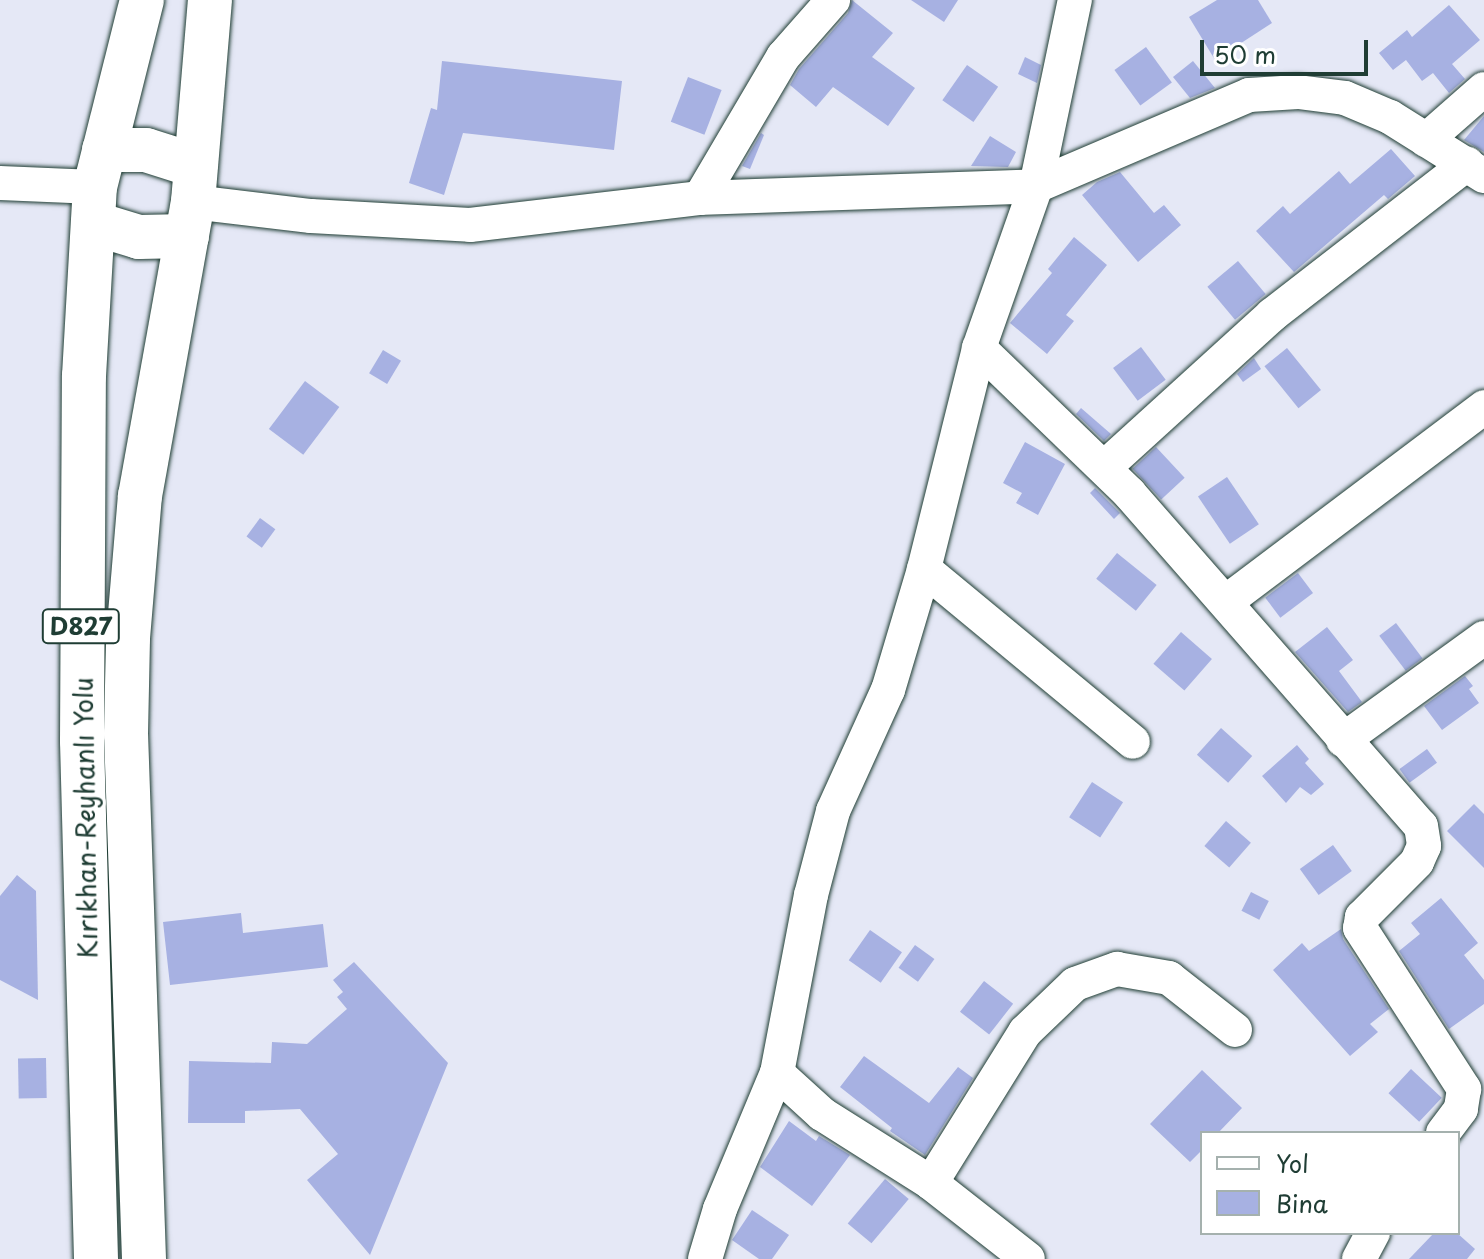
<!DOCTYPE html>
<meta charset="utf-8">
<style>
body{margin:0}
#map{position:relative;width:1484px;height:1259px;overflow:hidden;background:#e5e8f6;font-family:"Playpen Sans",sans-serif}
div>[style]{position:absolute}
[style*='--x']{left:calc(var(--x)*1px);top:calc(var(--y)*1px);width:calc(var(--w)*1px);rotate:calc(var(--a)*1deg)}
.building>*{inset:0;background:#a7b1e2;transform-origin:0 0}
.roads{filter:drop-shadow(0 0 2px #1f3d34) drop-shadow(0 0 2px #1f3d34)}
.minor>*{height:34px;margin:-17px;padding:0 17px;transform-origin:17px;border-radius:17px;background:#fff}
.highway>*{height:44px;margin:-22px;padding:0 22px;transform-origin:22px;border-radius:22px;background:#fff}
span{translate:-50% -50%;white-space:nowrap;text-align:center;line-height:1.15;-webkit-text-stroke:6px #fff;paint-order:stroke}
.shield-label span{padding:2px 6px;background:#fff;border:2px solid;border-radius:6px;-webkit-text-stroke-width:0}
.shield-label{font-size:24px;color:#1f3d34;font-weight:700}
.street-label{font-size:26px;color:#1f3d34}
.legend{position:absolute;left:1200px;top:1131px;width:260px;height:104px;box-sizing:border-box;background:#fff;border:2px solid #a5b1ae;margin:0;padding:10px 14px;list-style:none;font-size:24px;color:#1f3d34}
.legend li{display:flex;align-items:center;gap:16px;height:40px}
.legend b{width:40px;border:2px solid #a5b1ae}
.scale{position:absolute;left:1200px;top:40px;width:168px;height:36px;box-sizing:border-box;border:4px solid #1f3d34;border-top:0;padding-left:10px;font-size:24px;line-height:28px;white-space:nowrap;color:#1f3d34;-webkit-text-stroke:6px #fff;paint-order:stroke}
</style>
<div id="map">
<div class="building">
<i style="clip-path:polygon(852px 0,893px 33px,872px 57px,915px 88px,888px 126px,833px 87px,816px 107px,790px 85px,799px 69px,848px 13px)"></i>
<i style="clip-path:polygon(911px 0,958px 0,944px 22px)"></i>
<i style="clip-path:polygon(1217px 0,1258px 0,1272px 23px,1215px 60px,1189px 17px)"></i>
<i style="clip-path:polygon(1449px 5px,1480px 40px,1452px 64px,1465px 79px,1449px 93px,1433px 73px,1422px 81px,1406px 60px,1393px 70px,1379px 53px,1407px 30px,1412px 37px)"></i>
<i style="left:1146px;top:47px;width:44px;height:39px;rotate:54deg"></i>
<i style="clip-path:polygon(1025px 57px,1041px 65px,1037px 83px,1018px 74px)"></i>
<i style="clip-path:polygon(442px 61px,622px 81px,614px 150px,463px 133px,444px 195px,409px 183px,431px 108px,437px 110px)"></i>
<i style="clip-path:polygon(1193px 61px,1215px 88px,1190px 98px,1173px 77px)"></i>
<i style="left:967px;top:65px;width:38px;height:43px;rotate:35deg"></i>
<i style="left:688px;top:77px;width:36px;height:48px;rotate:21deg"></i>
<i style="clip-path:polygon(1484px 116px,1484px 152px,1464px 140px)"></i>
<i style="clip-path:polygon(761px 133px,764px 135px,750px 169px,742px 166px)"></i>
<i style="clip-path:polygon(990px 136px,1016px 152px,1008px 167px,971px 166px)"></i>
<i style="clip-path:polygon(1391px 149px,1415px 176px,1388px 199px,1384px 195px,1294px 272px,1256px 231px,1283px 206px,1290px 214px,1339px 171px,1350px 184px)"></i>
<i style="clip-path:polygon(1120px 172px,1154px 213px,1164px 205px,1181px 225px,1138px 262px,1082px 195px,1097px 182px)"></i>
<i style="clip-path:polygon(1074px 237px,1107px 265px,1066px 315px,1074px 321px,1047px 354px,1010px 323px,1052px 273px,1048px 269px)"></i>
<i style="left:1238px;top:261px;width:43px;height:40px;rotate:50deg"></i>
<i style="left:1141px;top:347px;width:41px;height:35px;rotate:53deg"></i>
<i style="left:1287px;top:348px;width:54px;height:29px;rotate:51deg"></i>
<i style="left:383px;top:350px;width:21px;height:27px;rotate:31deg"></i>
<i style="clip-path:polygon(1254px 358px,1261px 369px,1243px 382px,1237px 374px)"></i>
<i style="left:305px;top:381px;width:43px;height:60px;rotate:37deg"></i>
<i style="clip-path:polygon(1081px 408px,1111px 434px,1104px 441px,1076px 414px)"></i>
<i style="clip-path:polygon(1025px 442px,1065px 464px,1038px 515px,1016px 503px,1022px 493px,1003px 483px)"></i>
<i style="left:1156px;top:447px;width:42px;height:32px;rotate:47deg"></i>
<i style="left:1227px;top:477px;width:57px;height:35px;rotate:56deg"></i>
<i style="clip-path:polygon(1095px 488px,1120px 513px,1114px 519px,1090px 493px)"></i>
<i style="left:260px;top:518px;width:19px;height:23px;rotate:36deg"></i>
<i style="left:1117px;top:553px;width:51px;height:33px;rotate:39deg"></i>
<i style="left:1298px;top:573px;width:25px;height:41px;rotate:53deg"></i>
<i style="left:1396px;top:623px;width:44px;height:21px;rotate:53deg"></i>
<i style="clip-path:polygon(1327px 627px,1353px 660px,1339px 671px,1362px 702px,1348px 712px,1295px 652px)"></i>
<i style="left:1181px;top:632px;width:41px;height:42px;rotate:41deg"></i>
<i style="clip-path:polygon(1465px 676px,1473px 686px,1469px 689px,1479px 703px,1442px 730px,1424px 706px)"></i>
<i style="left:1221px;top:728px;width:42px;height:36px;rotate:42deg"></i>
<i style="clip-path:polygon(1297px 745px,1309px 759px,1305px 763px,1324px 784px,1311px 795px,1300px 787px,1286px 803px,1262px 776px)"></i>
<i style="left:1427px;top:749px;width:17px;height:34px;rotate:54deg"></i>
<i style="left:1092px;top:782px;width:37px;height:42px;rotate:33deg"></i>
<i style="clip-path:polygon(1474px 804px,1484px 814px,1484px 868px,1447px 831px)"></i>
<i style="left:1226px;top:821px;width:33px;height:33px;rotate:41deg"></i>
<i style="left:1333px;top:845px;width:32px;height:41px;rotate:54deg"></i>
<i style="clip-path:polygon(17px 875px,36px 891px,38px 1000px,0 980px,0 896px)"></i>
<i style="left:1251px;top:892px;width:20px;height:21px;rotate:27deg"></i>
<i style="clip-path:polygon(1441px 898px,1478px 943px,1464px 955px,1484px 980px,1484px 1004px,1449px 1029px,1399px 951px,1420px 934px,1411px 923px)"></i>
<i style="clip-path:polygon(241px 913px,243px 933px,323px 924px,328px 967px,170px 985px,163px 922px)"></i>
<i style="clip-path:polygon(1341px 929px,1343px 939px,1389px 1009px,1370px 1024px,1378px 1032px,1350px 1056px,1273px 970px,1302px 943px,1309px 951px)"></i>
<i style="left:870px;top:930px;width:39px;height:37px;rotate:35deg"></i>
<i style="left:915px;top:945px;width:24px;height:28px;rotate:36deg"></i>
<i style="clip-path:polygon(354px 962px,448px 1063px,370px 1255px,307px 1180px,338px 1154px,300px 1109px,245px 1111px,245px 1123px,188px 1123px,189px 1061px,271px 1063px,272px 1042px,307px 1044px,347px 1009px,337px 997px,343px 992px,333px 980px)"></i>
<i style="left:984px;top:981px;width:37px;height:39px;rotate:38deg"></i>
<i style="clip-path:polygon(864px 1056px,929px 1103px,958px 1067px,973px 1078px,925px 1155px,890px 1131px,892px 1128px,840px 1087px)"></i>
<i style="left:46px;top:1058px;width:40px;height:28px;rotate:89deg"></i>
<i style="left:1411px;top:1069px;width:42px;height:33px;rotate:43deg"></i>
<i style="clip-path:polygon(1202px 1070px,1242px 1108px,1218px 1133px,1202px 1133px,1202px 1150px,1190px 1162px,1150px 1124px)"></i>
<i style="clip-path:polygon(789px 1121px,816px 1141px,819px 1136px,850px 1155px,812px 1206px,760px 1167px)"></i>
<i style="left:885px;top:1179px;width:31px;height:58px;rotate:40deg"></i>
<i style="clip-path:polygon(752px 1210px,789px 1235px,772px 1259px,759px 1259px,732px 1240px)"></i>
<i style="clip-path:polygon(1434px 1233px,1457px 1233px,1475px 1249px,1467px 1259px,1409px 1259px)"></i>
</div>
<div class="roads">
<div class="minor">
<i style="--x:1426;--y:140;--w:77;--a:-41.3"></i>
<i style="--x:0;--y:183;--w:95;--a:2.4"></i>
<i style="--x:700;--y:198;--w:164;--a:-59.5"></i>
<i style="--x:783;--y:57;--w:76;--a:-48.7"></i>
<i style="--x:193;--y:202;--w:119;--a:6.8"></i>
<i style="--x:311;--y:216;--w:159;--a:3.2"></i>
<i style="--x:470;--y:225;--w:232;--a:-6.7"></i>
<i style="--x:700;--y:198;--w:336;--a:-2"></i>
<i style="--x:1036;--y:186;--w:190;--a:-78.2"></i>
<i style="--x:979;--y:348;--w:209;--a:44"></i>
<i style="--x:1129;--y:493;--w:443;--a:48.8"></i>
<i style="--x:1421;--y:826;--w:20;--a:81"></i>
<i style="--x:1424;--y:846;--w:17;--a:114"></i>
<i style="--x:1417;--y:862;--w:78;--a:135"></i>
<i style="--x:1362;--y:917;--w:11;--a:100"></i>
<i style="--x:1360;--y:928;--w:192;--a:57.1"></i>
<i style="--x:1464;--y:1089;--w:20;--a:99"></i>
<i style="--x:1461;--y:1109;--w:30;--a:127"></i>
<i style="--x:1105;--y:467;--w:226;--a:-42.3"></i>
<i style="--x:1272;--y:315;--w:247;--a:-37.8"></i>
<i style="--x:924;--y:569;--w:271;--a:39.6"></i>
<i style="--x:1227;--y:601;--w:322;--a:-37"></i>
<i style="--x:1343;--y:740;--w:174;--a:-35.9"></i>
<i style="--x:777;--y:1073;--w:61;--a:42.3"></i>
<i style="--x:822;--y:1114;--w:129;--a:32.3"></i>
<i style="--x:931;--y:1183;--w:123;--a:38.1"></i>
<i style="--x:931;--y:1183;--w:178;--a:-58.1"></i>
<i style="--x:1025;--y:1032;--w:69;--a:-43.8"></i>
<i style="--x:1075;--y:984;--w:45;--a:-19.7"></i>
<i style="--x:1117;--y:969;--w:53;--a:9.8"></i>
<i style="--x:1169;--y:978;--w:84;--a:38.2"></i>
<i style="--x:705;--y:1259;--w:52;--a:-73.3"></i>
<i style="--x:720;--y:1209;--w:147;--a:-67.3"></i>
<i style="--x:777;--y:1073;--w:181;--a:-79.2"></i>
<i style="--x:811;--y:895;--w:87;--a:-75.3"></i>
<i style="--x:833;--y:811;--w:133;--a:-65.6"></i>
<i style="--x:888;--y:690;--w:126;--a:-73.4"></i>
<i style="--x:924;--y:569;--w:228;--a:-76"></i>
<i style="--x:979;--y:348;--w:172;--a:-70.6"></i>
<i style="--x:1036;--y:186;--w:232;--a:-23.1"></i>
<i style="--x:1249;--y:95;--w:49;--a:-3.5"></i>
<i style="--x:1298;--y:92;--w:47;--a:7.3"></i>
<i style="--x:1345;--y:98;--w:49;--a:22.9"></i>
<i style="--x:1390;--y:117;--w:111;--a:32.1"></i>
<i style="--x:1359;--y:1259;--w:30;--a:-62"></i>
</div>
<div class="highway">
<i style="--x:104;--y:150;--w:42;--a:0"></i>
<i style="--x:146;--y:150;--w:52;--a:17.7"></i>
<i style="--x:93;--y:223;--w:48;--a:16.9"></i>
<i style="--x:139;--y:237;--w:48;--a:-1.2"></i>
<i style="--x:96;--y:1259;--w:518;--a:-91.55"></i>
<i style="--x:82;--y:741;--w:365;--a:-89.7"></i>
<i style="--x:84;--y:376;--w:189;--a:-86.7"></i>
<i style="--x:95;--y:187;--w:193;--a:-75.9"></i>
<i style="--x:144;--y:1259;--w:525;--a:-91.96"></i>
<i style="--x:126;--y:734;--w:96;--a:-88.8"></i>
<i style="--x:128;--y:638;--w:143;--a:-85.2"></i>
<i style="--x:140;--y:496;--w:299;--a:-79.8"></i>
<i style="--x:193;--y:202;--w:203;--a:-85.2"></i>
</div>
</div>
<div class="shield-label">
<span style="left:81px;top:626px">D827</span>
</div>
<div class="street-label">
<span style="left:85px;top:818px;rotate:-91deg">Kırıkhan-Reyhanlı Yolu</span>
</div>
<ul class="legend">
<li><b style="height:10px;background:#fff"></b>Yol</li>
<li><b style="height:22px;background:#a7b1e2"></b>Bina</li>
</ul>
<div class="scale">50 m</div>
</div>
